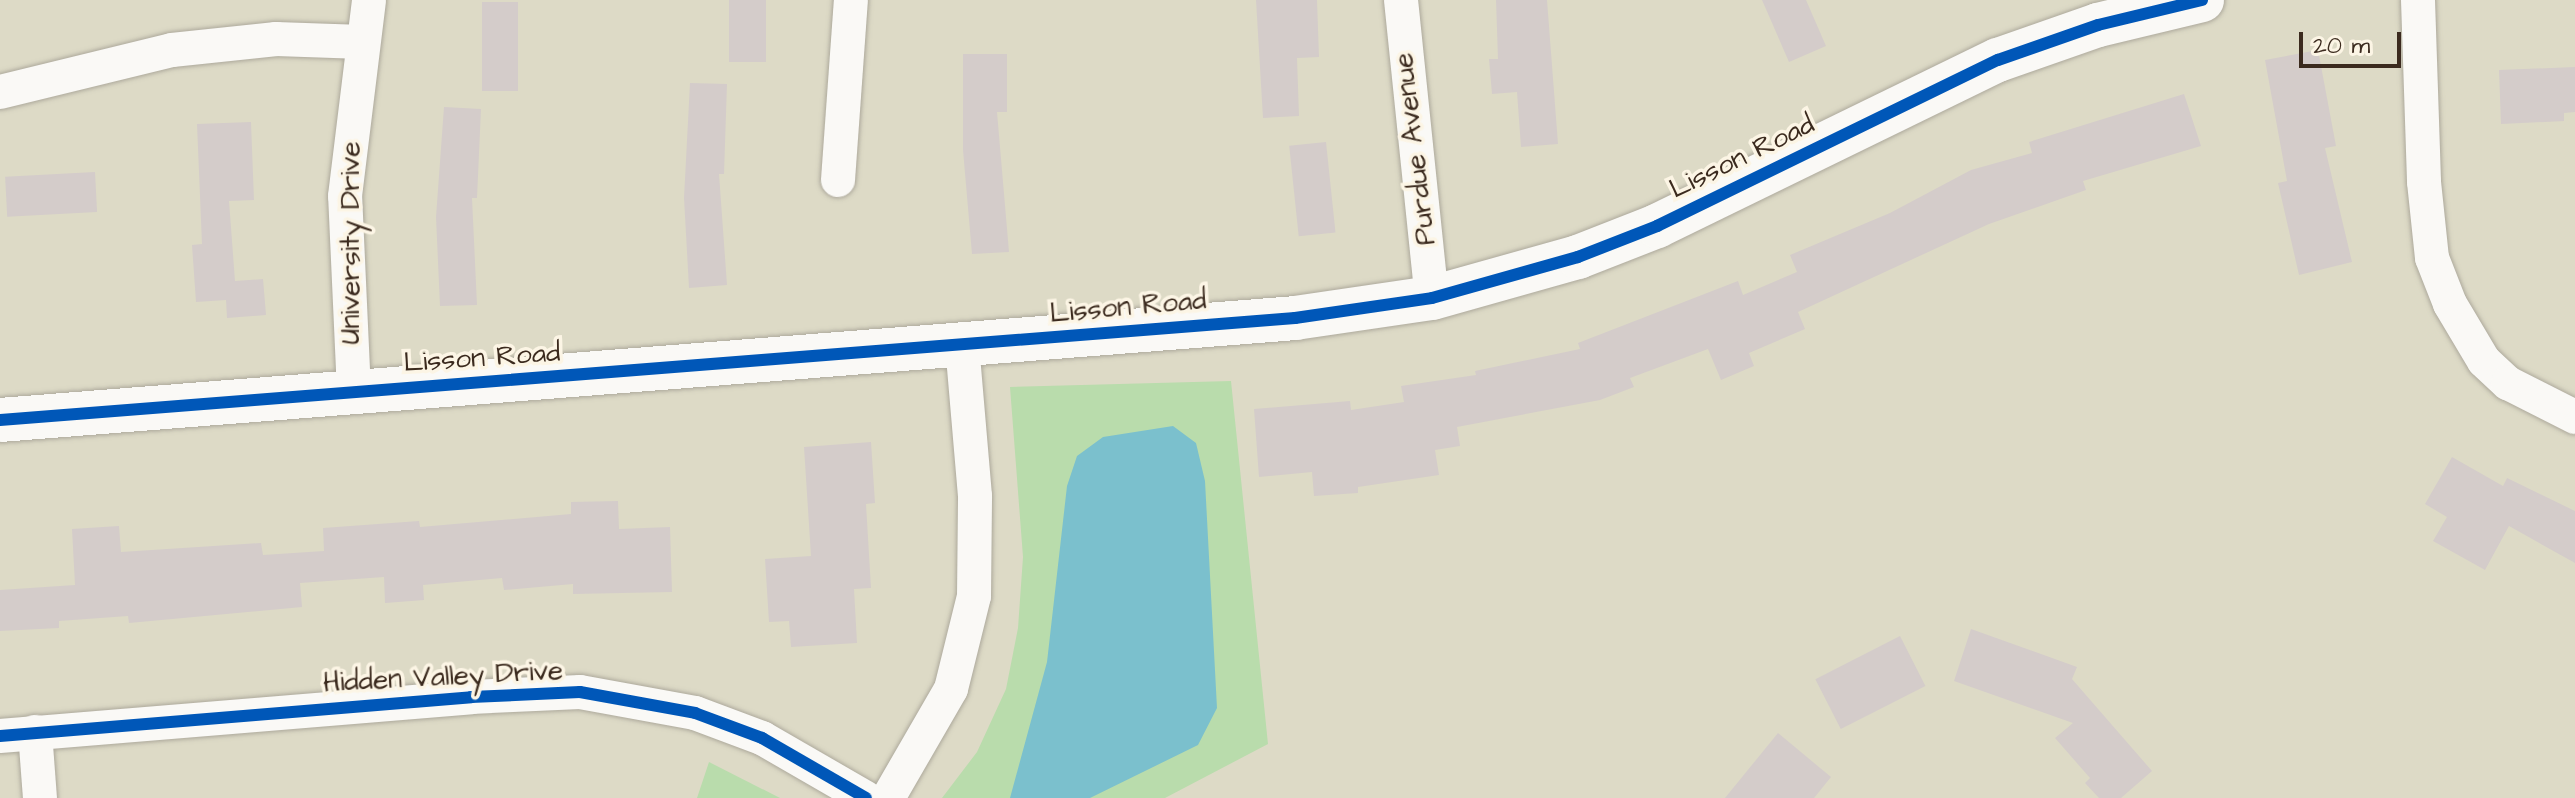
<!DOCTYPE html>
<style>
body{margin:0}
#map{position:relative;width:2575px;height:798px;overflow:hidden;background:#dddac6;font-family:"Architects Daughter",sans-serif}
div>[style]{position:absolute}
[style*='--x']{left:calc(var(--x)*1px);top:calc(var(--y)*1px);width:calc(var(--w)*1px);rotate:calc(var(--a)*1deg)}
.green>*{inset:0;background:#b9dcac}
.water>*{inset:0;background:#7bc0cd}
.building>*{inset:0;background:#d4ccca;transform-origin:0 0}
.roads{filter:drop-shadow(0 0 2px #ada99c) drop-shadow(0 0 2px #ada99c)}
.street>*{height:34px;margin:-17px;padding:0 17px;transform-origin:17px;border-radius:17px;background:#faf9f6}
.secondary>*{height:44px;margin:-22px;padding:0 22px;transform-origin:22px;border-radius:22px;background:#faf9f6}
.cycleway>*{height:12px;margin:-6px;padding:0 6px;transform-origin:6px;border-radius:6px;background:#0057b8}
span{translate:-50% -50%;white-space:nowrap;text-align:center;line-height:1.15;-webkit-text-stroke:7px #fcf5e5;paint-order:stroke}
.street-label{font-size:28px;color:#3b2a1e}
.scale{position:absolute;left:2299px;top:32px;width:102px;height:36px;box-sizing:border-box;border:4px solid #3b2a1e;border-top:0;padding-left:10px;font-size:24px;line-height:28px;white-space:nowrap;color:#3b2a1e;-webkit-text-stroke:6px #fcf5e5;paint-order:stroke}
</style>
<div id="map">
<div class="green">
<i style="clip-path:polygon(1231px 381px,1268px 744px,1165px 798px,942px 798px,977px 752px,1006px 689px,1018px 628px,1023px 557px,1010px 387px)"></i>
<i style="clip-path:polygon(709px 762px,780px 798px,697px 798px)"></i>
</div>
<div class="water">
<i style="clip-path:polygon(1173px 426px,1196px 443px,1205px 481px,1217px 708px,1198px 745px,1090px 798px,1010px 798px,1047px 662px,1067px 486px,1077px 456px,1103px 437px)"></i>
</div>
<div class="building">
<i style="left:729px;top:0;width:37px;height:62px"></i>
<i style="clip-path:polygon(1256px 0,1317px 0,1319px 57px,1297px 58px,1299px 116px,1263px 118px)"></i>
<i style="clip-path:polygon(1496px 0,1547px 0,1558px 144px,1521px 147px,1517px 92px,1492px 94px,1489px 59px,1498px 59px)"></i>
<i style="clip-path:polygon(1762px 0,1806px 0,1826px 46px,1789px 62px)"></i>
<i style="left:482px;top:2px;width:36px;height:89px"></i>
<i style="clip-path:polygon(2318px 50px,2336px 146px,2325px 148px,2352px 262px,2299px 275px,2278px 183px,2287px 181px,2265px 60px)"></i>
<i style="clip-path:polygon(963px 54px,1007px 54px,1007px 112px,997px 112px,1009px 252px,972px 254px,963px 150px)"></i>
<i style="clip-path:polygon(2575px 67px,2575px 112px,2564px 113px,2564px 121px,2501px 124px,2499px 70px)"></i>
<i style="clip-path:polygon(690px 83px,727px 84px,724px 174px,719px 174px,727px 285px,689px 288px,684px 198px)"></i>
<i style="clip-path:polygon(2184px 94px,2201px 146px,2083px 181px,2086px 190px,1989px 224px,1798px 312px,1805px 329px,1749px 353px,1754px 366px,1721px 380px,1708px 349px,1630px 378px,1634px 387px,1600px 400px,1457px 427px,1460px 446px,1435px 450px,1439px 475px,1358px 487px,1358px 493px,1314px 496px,1312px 472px,1259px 477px,1254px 409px,1350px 401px,1351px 410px,1404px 402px,1401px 386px,1476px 375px,1475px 371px,1580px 349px,1578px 343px,1738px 281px,1743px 295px,1797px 272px,1790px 255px,1890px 213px,1971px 170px,2032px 153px,2029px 142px)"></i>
<i style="clip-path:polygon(444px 107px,481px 109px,477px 198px,472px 198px,477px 305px,440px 306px,436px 217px)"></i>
<i style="clip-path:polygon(251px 122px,254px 200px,229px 201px,235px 281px,263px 279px,266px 315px,227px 318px,226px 300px,196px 302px,192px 245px,202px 244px,197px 124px)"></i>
<i style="left:1326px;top:142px;width:91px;height:37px;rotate:84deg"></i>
<i style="left:95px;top:172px;width:40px;height:90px;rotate:87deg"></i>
<i style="clip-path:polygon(871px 442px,875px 503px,866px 504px,871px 588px,854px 589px,857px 643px,791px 647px,789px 621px,769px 622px,765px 559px,811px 556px,804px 447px)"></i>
<i style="clip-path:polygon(2452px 457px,2503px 486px,2507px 478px,2575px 511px,2575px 563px,2509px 526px,2485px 570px,2433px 541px,2447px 517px,2425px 504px)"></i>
<i style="clip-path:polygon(618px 501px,619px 529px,670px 527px,672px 592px,573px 594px,573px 584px,504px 590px,502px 578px,423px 585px,424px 600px,385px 603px,384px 577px,300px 583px,302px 607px,129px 623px,128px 616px,59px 621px,59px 628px,0 631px,0 590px,75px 585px,72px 529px,119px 526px,121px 552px,261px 543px,263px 555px,324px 551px,323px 528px,419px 521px,420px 527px,571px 514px,571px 502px)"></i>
<i style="clip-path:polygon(1971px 629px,2077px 667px,2072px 679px,2152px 771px,2121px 798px,2099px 798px,2085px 783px,2090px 778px,2055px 738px,2073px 723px,1954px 681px)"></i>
<i style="left:1900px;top:636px;width:56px;height:95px;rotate:63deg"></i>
<i style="clip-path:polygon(1778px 733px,1831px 777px,1814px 798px,1725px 798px)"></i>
</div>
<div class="roads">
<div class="street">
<i style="--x:1401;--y:0;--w:300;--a:84.1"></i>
<i style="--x:2418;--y:0;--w:182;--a:88.1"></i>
<i style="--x:2424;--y:182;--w:76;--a:84"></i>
<i style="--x:2432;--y:258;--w:49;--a:68.6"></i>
<i style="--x:2450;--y:304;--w:66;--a:59.2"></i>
<i style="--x:2484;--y:361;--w:33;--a:43"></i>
<i style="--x:2508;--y:383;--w:75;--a:26.9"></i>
<i style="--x:0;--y:92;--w:177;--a:-13.7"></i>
<i style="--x:172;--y:50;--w:105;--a:-6"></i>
<i style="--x:276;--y:39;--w:87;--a:2"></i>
<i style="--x:838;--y:180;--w:180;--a:-85.9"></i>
<i style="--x:354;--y:392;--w:196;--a:-92.6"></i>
<i style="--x:345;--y:196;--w:197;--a:-83"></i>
<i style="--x:35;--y:732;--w:66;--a:85.7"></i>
<i style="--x:0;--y:736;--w:473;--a:-4.7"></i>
<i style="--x:471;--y:697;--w:109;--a:-2.6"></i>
<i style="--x:580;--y:692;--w:117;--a:10.3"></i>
<i style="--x:695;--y:713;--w:72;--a:20.5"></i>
<i style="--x:762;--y:738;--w:120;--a:30"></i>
<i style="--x:888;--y:798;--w:126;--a:-60"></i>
<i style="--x:951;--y:689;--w:96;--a:-76.1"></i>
<i style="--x:974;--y:596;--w:100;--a:-89.4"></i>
<i style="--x:975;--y:496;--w:152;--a:-94.9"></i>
</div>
<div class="secondary">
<i style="--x:0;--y:420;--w:1299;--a:-4.5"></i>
<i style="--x:1295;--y:318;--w:138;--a:-8.3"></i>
<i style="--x:1432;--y:298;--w:152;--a:-15.7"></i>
<i style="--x:1578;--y:257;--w:85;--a:-21.4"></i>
<i style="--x:1657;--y:226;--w:379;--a:-26"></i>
<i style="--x:1998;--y:60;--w:106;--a:-19.3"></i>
<i style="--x:2098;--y:25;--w:107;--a:-13.5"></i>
</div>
</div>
<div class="cycleway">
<i style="--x:0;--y:420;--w:1299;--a:-4.5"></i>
<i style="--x:1295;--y:318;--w:138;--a:-8.3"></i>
<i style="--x:1432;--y:298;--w:152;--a:-15.7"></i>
<i style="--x:1578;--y:257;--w:85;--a:-21.4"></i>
<i style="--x:1657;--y:226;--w:379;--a:-26"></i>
<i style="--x:1998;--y:60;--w:106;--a:-19.3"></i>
<i style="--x:2098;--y:25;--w:107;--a:-13.5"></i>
<i style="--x:0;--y:736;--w:473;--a:-4.7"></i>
<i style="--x:471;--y:697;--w:109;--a:-2.6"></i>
<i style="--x:580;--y:692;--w:117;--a:10.3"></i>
<i style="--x:695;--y:713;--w:72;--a:20.5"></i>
<i style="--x:762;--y:738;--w:120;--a:30"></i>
</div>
<div class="street-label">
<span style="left:1415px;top:149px;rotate:-97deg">Purdue Avenue</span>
<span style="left:1742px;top:157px;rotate:-26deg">Lisson Road</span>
<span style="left:351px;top:243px;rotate:-90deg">University Drive</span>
<span style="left:1128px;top:307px;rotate:-5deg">Lisson Road</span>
<span style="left:482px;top:358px;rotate:-4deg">Lisson Road</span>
<span style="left:443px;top:677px;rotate:-3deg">Hidden Valley Drive</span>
</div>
<div class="scale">20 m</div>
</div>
